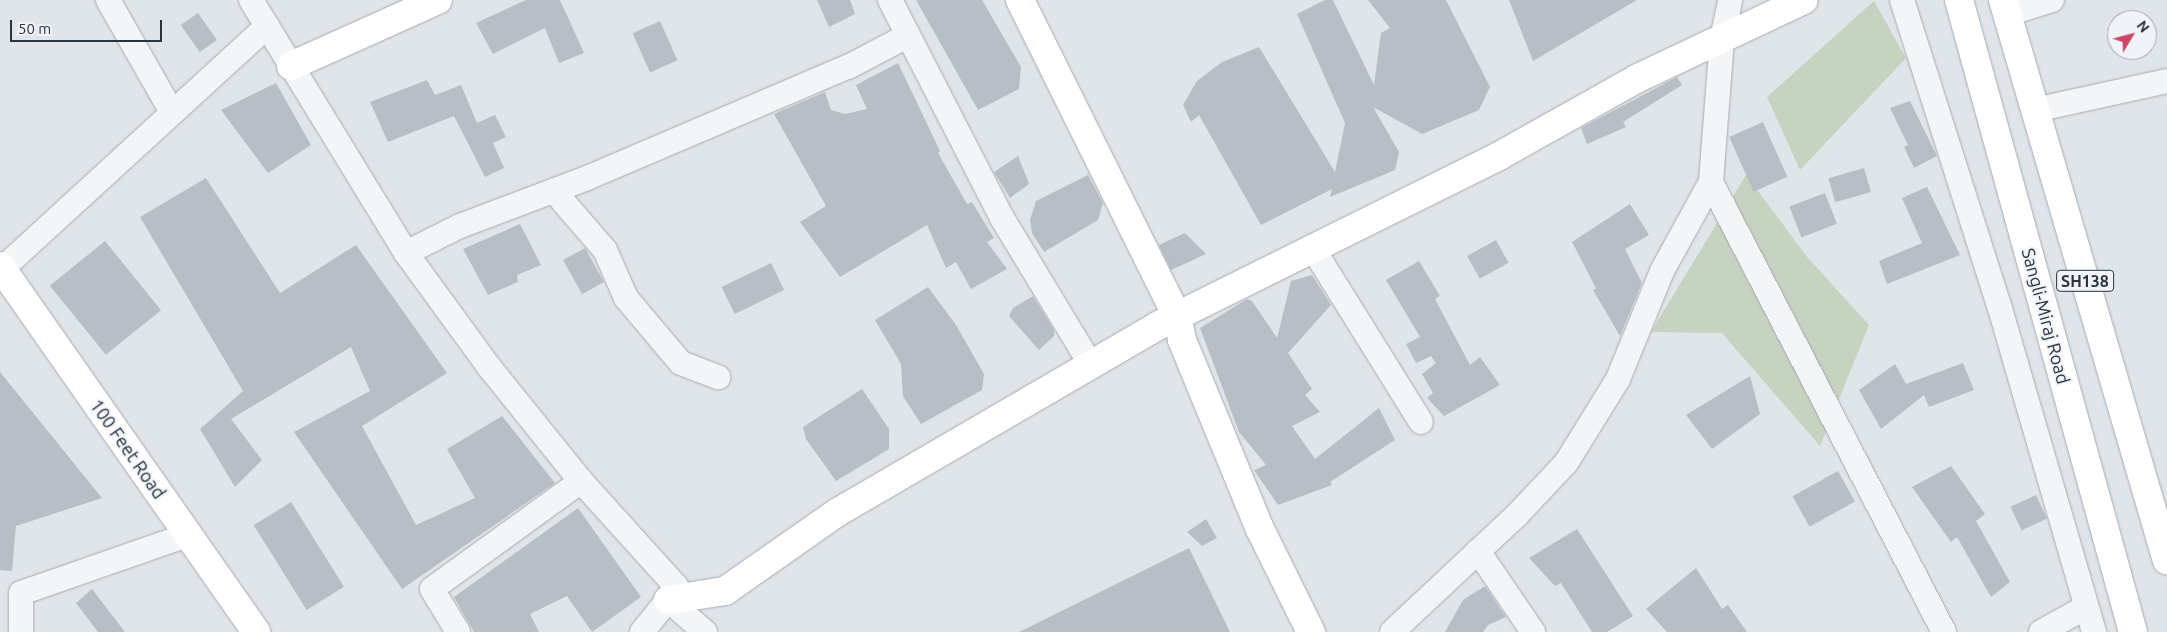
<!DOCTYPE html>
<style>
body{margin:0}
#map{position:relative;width:2167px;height:632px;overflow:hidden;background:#e0e5e9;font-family:Ubuntu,sans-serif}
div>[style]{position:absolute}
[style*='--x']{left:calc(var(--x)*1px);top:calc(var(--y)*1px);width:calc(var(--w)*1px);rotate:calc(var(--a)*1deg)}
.green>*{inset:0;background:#c7d3c1}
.building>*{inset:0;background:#b7bec6;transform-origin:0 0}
.roads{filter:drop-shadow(0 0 1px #a5acb3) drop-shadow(0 0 1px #a5acb3)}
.minor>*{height:24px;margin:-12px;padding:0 12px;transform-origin:12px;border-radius:12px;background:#f3f5f7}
.major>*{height:28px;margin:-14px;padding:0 14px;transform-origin:14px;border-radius:14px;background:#fff}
.highway>*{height:28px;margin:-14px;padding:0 14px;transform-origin:14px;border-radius:14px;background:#fff}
span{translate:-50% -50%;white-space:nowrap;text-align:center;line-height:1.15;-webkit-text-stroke:4px #f0f3f7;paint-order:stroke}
.shield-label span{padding:1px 4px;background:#f0f3f7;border:1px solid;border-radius:4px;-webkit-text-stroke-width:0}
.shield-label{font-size:16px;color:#293441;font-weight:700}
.street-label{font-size:18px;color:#293441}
.north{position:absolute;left:2107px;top:10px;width:50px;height:50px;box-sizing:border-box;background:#f0f3f7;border:1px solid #a0a7ae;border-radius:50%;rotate:53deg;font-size:14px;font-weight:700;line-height:20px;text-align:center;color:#293441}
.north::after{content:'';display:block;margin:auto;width:18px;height:22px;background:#ce4567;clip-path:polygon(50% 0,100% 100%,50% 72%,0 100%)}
.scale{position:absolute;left:10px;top:20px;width:152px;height:22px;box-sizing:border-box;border:2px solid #293441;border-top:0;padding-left:6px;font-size:15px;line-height:18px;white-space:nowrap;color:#293441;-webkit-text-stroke:4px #f0f3f7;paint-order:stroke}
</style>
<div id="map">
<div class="green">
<i style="clip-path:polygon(1874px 1px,1906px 58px,1800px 170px,1767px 97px)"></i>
<i style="clip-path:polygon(1746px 175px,1808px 258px,1869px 325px,1820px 446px,1722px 333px,1651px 332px)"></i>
</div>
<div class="building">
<i style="clip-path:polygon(526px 0,560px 0,584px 53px,559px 63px,545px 28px,493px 54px,476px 23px)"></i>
<i style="clip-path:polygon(817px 0,850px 0,855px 14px,829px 27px)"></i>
<i style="clip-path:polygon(916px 0,982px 0,1021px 67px,1019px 89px,978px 110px)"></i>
<i style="clip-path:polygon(1325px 0,1333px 0,1374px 85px,1381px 33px,1390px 28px,1368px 0,1446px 0,1490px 87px,1479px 110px,1422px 134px,1373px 107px,1399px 152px,1395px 170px,1330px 197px,1332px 189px,1261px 225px,1199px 115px,1191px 122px,1183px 105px,1197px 81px,1222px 62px,1259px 47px,1335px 172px,1345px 123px,1297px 14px)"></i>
<i style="clip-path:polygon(1509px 0,1637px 0,1533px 61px)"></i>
<i style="left:198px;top:13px;width:33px;height:21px;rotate:55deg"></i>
<i style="left:660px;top:21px;width:43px;height:30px;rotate:66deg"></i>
<i style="clip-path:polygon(898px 63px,940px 151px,938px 153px,967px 204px,972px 202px,994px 238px,987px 242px,1007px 269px,971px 289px,956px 262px,946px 268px,927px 225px,840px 277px,800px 222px,826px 206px,774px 114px,825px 92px,831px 110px,845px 114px,867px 109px,856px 85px)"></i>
<i style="clip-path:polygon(1677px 77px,1682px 85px,1623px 122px,1626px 127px,1587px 144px,1581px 128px)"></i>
<i style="clip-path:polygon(427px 80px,435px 95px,461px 85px,477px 123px,495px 115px,506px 137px,493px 143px,504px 168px,485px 177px,454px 116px,388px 142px,370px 102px)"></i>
<i style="clip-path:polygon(276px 83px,311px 145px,268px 173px,221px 110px)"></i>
<i style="clip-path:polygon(1910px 101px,1937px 156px,1914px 168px,1904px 147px,1908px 145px,1890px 108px)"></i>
<i style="left:1763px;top:122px;width:60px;height:37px;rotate:66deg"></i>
<i style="clip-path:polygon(1018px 156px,1029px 184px,1010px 198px,994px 172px)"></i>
<i style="left:1864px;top:168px;width:25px;height:37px;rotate:74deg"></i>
<i style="clip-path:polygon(1088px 175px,1103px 203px,1098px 220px,1044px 252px,1032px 233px,1030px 220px,1036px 201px)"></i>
<i style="clip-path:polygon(206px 178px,280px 293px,356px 245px,447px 373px,362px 426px,416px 525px,475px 498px,447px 449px,502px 416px,555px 483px,402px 589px,294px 432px,370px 391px,351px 347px,231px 419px,262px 460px,235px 487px,200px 429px,243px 391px,140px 217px)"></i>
<i style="clip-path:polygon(1927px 187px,1960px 255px,1887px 284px,1879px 261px,1922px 243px,1902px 198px)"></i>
<i style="left:1825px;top:193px;width:33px;height:38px;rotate:69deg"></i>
<i style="clip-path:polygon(1630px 204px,1649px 235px,1625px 249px,1642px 283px,1620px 336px,1593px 290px,1596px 288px,1572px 242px)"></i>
<i style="clip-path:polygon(520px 224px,541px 265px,517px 275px,518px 282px,488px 295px,463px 249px)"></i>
<i style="clip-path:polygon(1185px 233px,1206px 254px,1171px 270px,1159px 245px)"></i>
<i style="left:1496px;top:240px;width:26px;height:33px;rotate:61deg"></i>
<i style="left:105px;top:241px;width:89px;height:71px;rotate:51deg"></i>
<i style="left:585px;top:248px;width:39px;height:25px;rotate:61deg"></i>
<i style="clip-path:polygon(1419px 261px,1440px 296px,1435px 299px,1470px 365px,1480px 357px,1500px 385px,1444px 416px,1427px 398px,1433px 393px,1422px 374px,1436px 363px,1431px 356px,1416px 363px,1406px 344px,1420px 337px,1386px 280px)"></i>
<i style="left:771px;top:263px;width:30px;height:55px;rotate:64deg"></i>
<i style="clip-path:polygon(1312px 275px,1331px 305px,1288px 353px,1312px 389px,1305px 395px,1320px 412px,1292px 426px,1315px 459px,1379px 408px,1395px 440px,1330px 482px,1332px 485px,1278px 505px,1254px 470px,1266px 465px,1239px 432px,1200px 328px,1247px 299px,1252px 301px,1277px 338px,1291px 281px)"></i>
<i style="clip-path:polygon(928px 287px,956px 325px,984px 374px,982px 390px,921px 424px,903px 396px,901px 364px,875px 320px)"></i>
<i style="clip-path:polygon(1033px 296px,1054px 330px,1054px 336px,1039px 350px,1009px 316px,1013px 308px)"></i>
<i style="clip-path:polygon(1963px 363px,1974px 390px,1929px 407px,1924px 395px,1881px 429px,1859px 390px,1895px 364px,1906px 384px)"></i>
<i style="clip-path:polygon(0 372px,102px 498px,16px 526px,12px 571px,0 570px)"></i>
<i style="clip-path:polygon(1750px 376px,1760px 414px,1712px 449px,1686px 415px)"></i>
<i style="clip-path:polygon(862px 389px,889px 429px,889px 449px,836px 481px,806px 439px,803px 427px)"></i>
<i style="clip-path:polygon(1951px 466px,1985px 514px,1976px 521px,2010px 582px,1991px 597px,1957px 537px,1951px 542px,1912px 487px)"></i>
<i style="left:1838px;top:471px;width:35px;height:52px;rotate:61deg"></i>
<i style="left:2036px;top:495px;width:26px;height:28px;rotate:65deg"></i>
<i style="left:291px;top:502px;width:100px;height:44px;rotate:58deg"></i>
<i style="clip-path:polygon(578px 508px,641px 597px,592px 632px,567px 596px,530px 614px,539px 632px,474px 632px,454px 597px)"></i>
<i style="clip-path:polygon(1206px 519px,1217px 538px,1202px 546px,1187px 532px)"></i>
<i style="clip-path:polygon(1577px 529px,1633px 616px,1607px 632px,1592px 632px,1561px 583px,1555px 586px,1529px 558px)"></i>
<i style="clip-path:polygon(1189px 548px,1230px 632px,1019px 632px)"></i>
<i style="clip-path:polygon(1696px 568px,1722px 609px,1728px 605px,1747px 632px,1667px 632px,1646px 609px)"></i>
<i style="clip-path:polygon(1485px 586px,1506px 617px,1488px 625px,1483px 632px,1445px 632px,1463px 600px)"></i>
<i style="clip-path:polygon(92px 589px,125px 632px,98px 632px,76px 603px)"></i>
</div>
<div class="roads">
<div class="minor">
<i style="--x:108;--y:0;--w:129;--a:60.3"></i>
<i style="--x:251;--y:0;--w:297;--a:58.5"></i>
<i style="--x:406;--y:253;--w:142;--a:53.9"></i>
<i style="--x:490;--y:368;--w:145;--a:51.2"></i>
<i style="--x:581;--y:481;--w:142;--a:47.9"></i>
<i style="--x:676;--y:586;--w:16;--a:120"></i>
<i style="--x:668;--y:600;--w:49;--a:40.9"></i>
<i style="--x:890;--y:0;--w:245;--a:62.8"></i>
<i style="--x:1002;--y:218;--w:172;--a:58.8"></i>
<i style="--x:1902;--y:0;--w:320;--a:72.4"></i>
<i style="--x:1999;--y:305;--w:341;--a:73.8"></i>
<i style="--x:2007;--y:14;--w:47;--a:-17.3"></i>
<i style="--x:2035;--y:110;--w:135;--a:-12.4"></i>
<i style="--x:1711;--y:182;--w:507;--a:62.63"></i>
<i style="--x:554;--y:191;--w:78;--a:49.2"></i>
<i style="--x:605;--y:250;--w:52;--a:66.4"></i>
<i style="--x:626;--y:298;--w:85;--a:49.8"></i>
<i style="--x:681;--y:363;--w:40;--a:21"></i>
<i style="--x:1312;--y:247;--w:206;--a:58.1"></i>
<i style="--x:406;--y:253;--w:60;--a:-26.6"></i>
<i style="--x:460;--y:226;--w:136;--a:-20.7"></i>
<i style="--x:587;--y:178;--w:286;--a:-23.1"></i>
<i style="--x:850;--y:66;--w:64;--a:-27.8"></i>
<i style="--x:2;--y:269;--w:360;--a:-42.5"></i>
<i style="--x:1478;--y:551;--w:98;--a:55.8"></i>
<i style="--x:21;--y:632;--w:39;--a:-90"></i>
<i style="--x:21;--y:593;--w:177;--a:-19.2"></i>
<i style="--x:458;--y:632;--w:50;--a:-121.2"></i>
<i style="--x:432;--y:589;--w:184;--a:-35.9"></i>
<i style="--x:642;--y:632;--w:41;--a:-50.9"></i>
<i style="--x:1392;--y:632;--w:170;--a:-43.1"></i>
<i style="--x:1516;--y:516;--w:73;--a:-46.7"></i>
<i style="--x:1566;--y:463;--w:99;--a:-58.2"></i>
<i style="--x:1618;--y:379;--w:117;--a:-67.8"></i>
<i style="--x:1662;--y:271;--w:102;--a:-61.2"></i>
<i style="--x:1711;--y:182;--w:143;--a:-85.6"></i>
<i style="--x:1722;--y:39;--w:40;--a:-78"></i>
<i style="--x:2041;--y:632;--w:51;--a:-29.1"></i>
</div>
<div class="major">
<i style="--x:1020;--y:0;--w:353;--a:63.6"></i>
<i style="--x:1177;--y:316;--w:25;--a:78"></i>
<i style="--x:1182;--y:340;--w:204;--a:67.6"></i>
<i style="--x:1260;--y:529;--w:115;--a:63.7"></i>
<i style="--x:291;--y:66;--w:161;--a:-24.2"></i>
<i style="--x:0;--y:266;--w:447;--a:55"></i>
<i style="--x:668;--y:600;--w:58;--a:-9"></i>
<i style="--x:725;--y:591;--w:138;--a:-35"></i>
<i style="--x:838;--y:512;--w:371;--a:-30.2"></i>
<i style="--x:1159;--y:325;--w:380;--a:-26.4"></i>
<i style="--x:1499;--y:156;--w:159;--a:-29.3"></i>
<i style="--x:1638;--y:78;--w:183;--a:-25.2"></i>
</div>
<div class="highway">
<i style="--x:1959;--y:0;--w:656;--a:74.61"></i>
<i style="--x:2003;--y:0;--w:584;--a:73.7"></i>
</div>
</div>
<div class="shield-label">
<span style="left:2085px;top:281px">SH138</span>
</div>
<div class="street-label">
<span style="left:2046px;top:316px;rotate:75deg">Sangli-Miraj Road</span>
<span style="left:128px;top:449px;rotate:55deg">100 Feet Road</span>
</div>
<div class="north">N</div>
<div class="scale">50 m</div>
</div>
